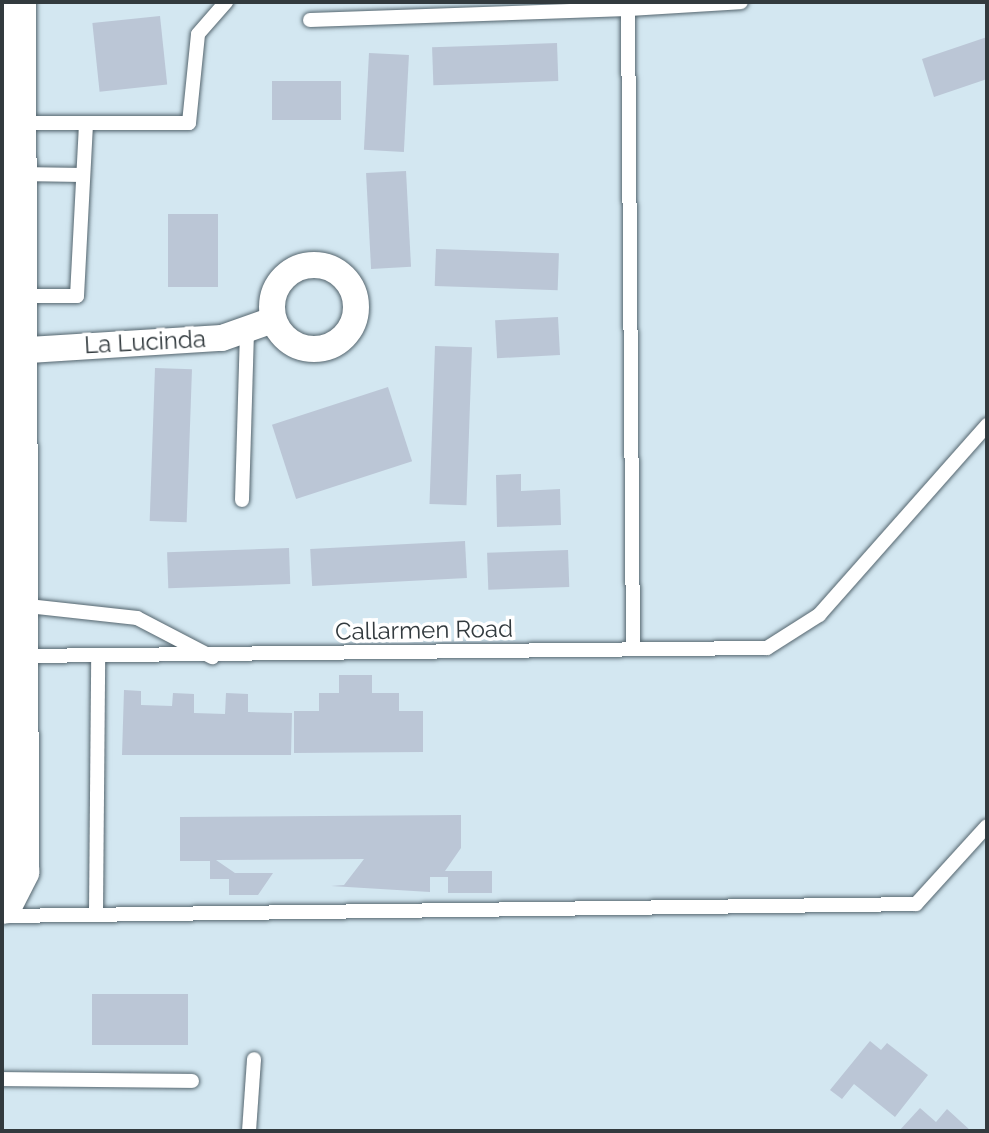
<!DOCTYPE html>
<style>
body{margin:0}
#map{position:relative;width:989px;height:1133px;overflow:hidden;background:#d3e7f1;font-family:Raleway,sans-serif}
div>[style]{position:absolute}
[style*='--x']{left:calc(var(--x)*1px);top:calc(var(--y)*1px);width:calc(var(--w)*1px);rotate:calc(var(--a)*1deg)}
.building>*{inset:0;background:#bbc6d6;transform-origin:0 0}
.roads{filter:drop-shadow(0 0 2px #54656e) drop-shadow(0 0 2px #54656e)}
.lane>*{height:14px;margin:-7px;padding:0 7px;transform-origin:7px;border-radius:7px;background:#fff}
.street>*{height:26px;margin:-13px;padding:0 13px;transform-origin:13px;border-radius:13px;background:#fff}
.street>.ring{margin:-13px;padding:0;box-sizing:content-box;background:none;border:26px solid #fff;border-radius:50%}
.primary>*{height:42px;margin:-21px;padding:0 21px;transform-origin:21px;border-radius:21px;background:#fff}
span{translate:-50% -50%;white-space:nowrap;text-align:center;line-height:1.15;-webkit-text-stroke:7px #fff;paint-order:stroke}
.street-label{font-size:24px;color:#323a3e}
.frame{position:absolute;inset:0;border:4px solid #323a3e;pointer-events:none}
</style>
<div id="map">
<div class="building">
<i style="left:160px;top:16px;width:69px;height:68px;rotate:84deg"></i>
<i style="clip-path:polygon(987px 37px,987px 79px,934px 97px,922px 59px)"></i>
<i style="left:557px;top:43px;width:38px;height:125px;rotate:88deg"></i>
<i style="left:369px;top:53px;width:40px;height:97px;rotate:3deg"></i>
<i style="left:272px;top:81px;width:69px;height:39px"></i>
<i style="left:406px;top:171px;width:96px;height:40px;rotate:87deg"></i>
<i style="left:168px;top:214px;width:50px;height:73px"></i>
<i style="left:436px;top:249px;width:123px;height:37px;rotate:2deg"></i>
<i style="left:558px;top:317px;width:38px;height:63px;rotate:87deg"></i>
<i style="left:435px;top:346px;width:37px;height:158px;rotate:2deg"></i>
<i style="left:155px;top:368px;width:37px;height:153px;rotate:2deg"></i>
<i style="left:388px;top:387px;width:78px;height:122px;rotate:72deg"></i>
<i style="clip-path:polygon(521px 474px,521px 491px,560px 489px,561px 525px,497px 527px,496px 475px)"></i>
<i style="left:465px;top:541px;width:37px;height:155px;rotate:87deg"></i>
<i style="left:289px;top:548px;width:36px;height:122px;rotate:88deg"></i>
<i style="left:568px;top:550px;width:37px;height:81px;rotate:88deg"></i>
<i style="clip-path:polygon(339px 675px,372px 675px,372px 693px,399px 693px,399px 711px,423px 711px,423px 752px,294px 753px,294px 711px,319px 711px,319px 693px,339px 693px)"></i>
<i style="clip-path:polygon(124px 690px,141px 691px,141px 705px,172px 706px,173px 693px,194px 694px,194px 713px,225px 714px,226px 693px,248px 694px,248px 712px,292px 713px,291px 755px,122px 755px)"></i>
<i style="clip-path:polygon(461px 815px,461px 848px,445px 871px,492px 871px,492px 893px,448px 893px,448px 877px,430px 877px,430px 892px,331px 886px,344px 885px,364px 859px,216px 860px,235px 873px,273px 873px,258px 895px,229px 895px,229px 879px,210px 879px,210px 861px,180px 861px,180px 817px)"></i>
<i style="left:188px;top:994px;width:51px;height:96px;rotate:90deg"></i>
<i style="clip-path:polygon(870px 1041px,881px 1050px,887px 1043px,928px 1075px,895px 1117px,854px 1084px,842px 1099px,830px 1090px)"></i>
<i style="clip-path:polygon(920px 1108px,936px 1122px,947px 1109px,971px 1131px,899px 1131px)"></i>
</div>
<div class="roads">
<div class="lane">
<i style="--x:310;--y:20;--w:318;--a:-2"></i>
<i style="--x:17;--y:123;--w:172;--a:0"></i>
<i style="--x:189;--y:123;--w:89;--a:-84.2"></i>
<i style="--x:198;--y:34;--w:43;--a:-48.8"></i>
<i style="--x:19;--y:174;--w:64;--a:0.9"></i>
<i style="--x:20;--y:296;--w:57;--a:0"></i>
<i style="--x:77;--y:296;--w:171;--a:-87"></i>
<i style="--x:242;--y:500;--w:170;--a:-88.3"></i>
<i style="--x:19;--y:605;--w:119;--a:6.3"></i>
<i style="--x:137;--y:618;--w:85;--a:27.5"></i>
<i style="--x:633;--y:647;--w:638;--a:-90.45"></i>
<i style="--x:628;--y:9;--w:113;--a:-3.5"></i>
<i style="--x:22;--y:656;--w:745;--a:-0.62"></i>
<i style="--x:767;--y:648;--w:62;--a:-32.4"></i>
<i style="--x:819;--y:615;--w:254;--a:-48.5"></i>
<i style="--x:96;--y:910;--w:251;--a:-89.5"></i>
<i style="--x:3;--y:916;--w:913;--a:-0.75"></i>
<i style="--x:916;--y:904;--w:105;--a:-47.7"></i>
<i style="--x:2;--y:1079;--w:190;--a:0.6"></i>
<i style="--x:249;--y:1131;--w:72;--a:-86"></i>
</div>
<div class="street">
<i class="ring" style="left:272px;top:265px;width:58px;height:58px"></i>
<i style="--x:13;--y:351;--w:209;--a:-3.6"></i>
<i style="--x:222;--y:338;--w:54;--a:-19.4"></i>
</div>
<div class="primary">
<i style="--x:2;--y:903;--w:36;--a:-63"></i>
<i style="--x:18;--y:871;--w:869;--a:-90.2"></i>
</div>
</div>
<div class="street-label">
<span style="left:145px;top:342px;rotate:-3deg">La Lucinda</span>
<span style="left:424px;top:630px;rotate:-1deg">Callarmen Road</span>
</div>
<div class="frame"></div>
</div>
